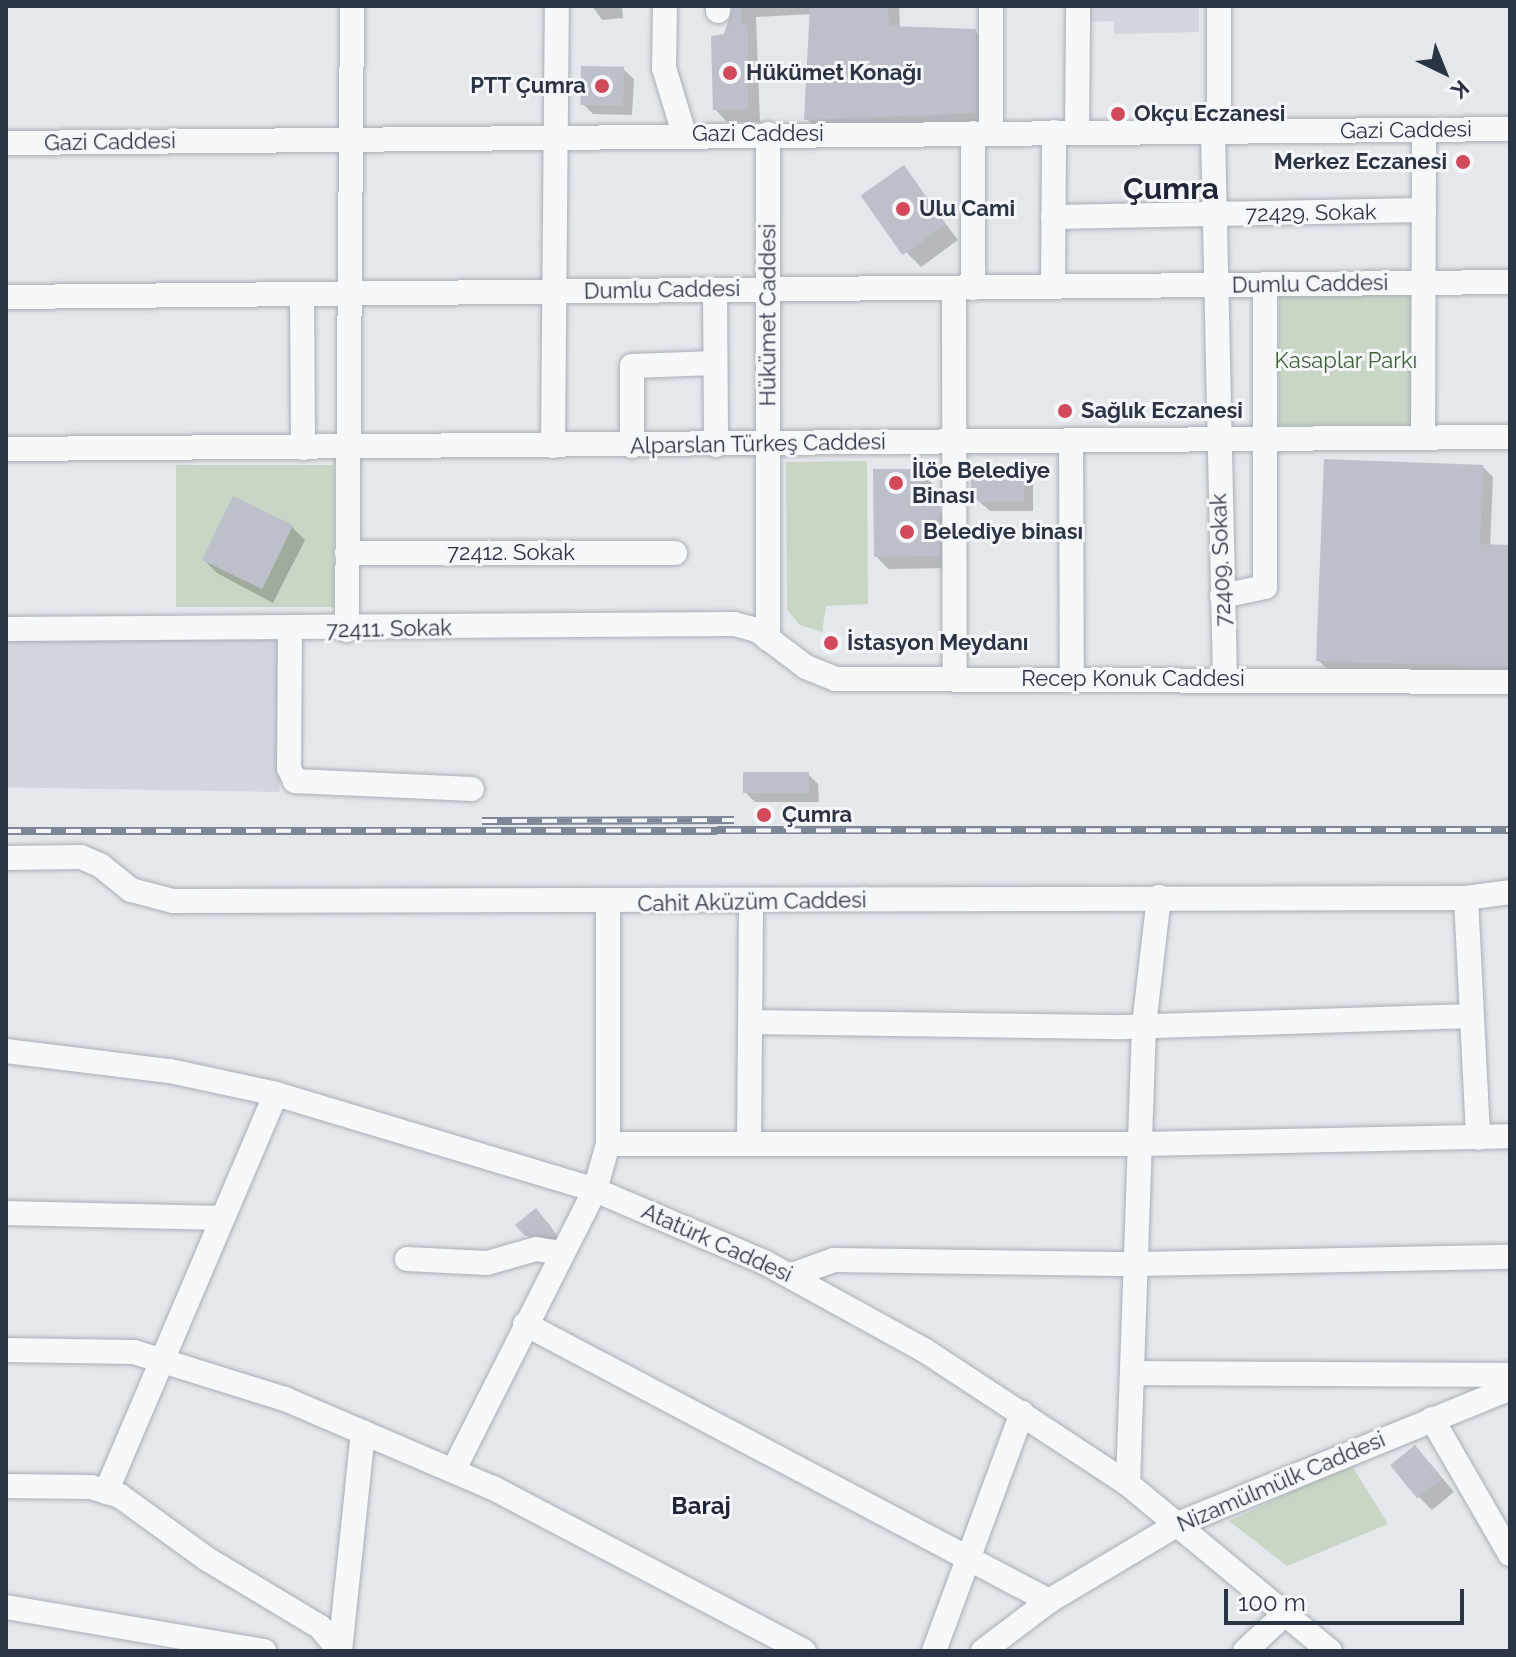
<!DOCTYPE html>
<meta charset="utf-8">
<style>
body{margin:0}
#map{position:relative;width:1516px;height:1657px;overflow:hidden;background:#e4e7ec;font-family:Raleway,sans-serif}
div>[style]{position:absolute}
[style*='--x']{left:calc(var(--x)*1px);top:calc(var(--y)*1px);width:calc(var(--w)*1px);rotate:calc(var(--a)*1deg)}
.built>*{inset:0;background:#d2d6de;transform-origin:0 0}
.green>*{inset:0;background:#c9d6c5;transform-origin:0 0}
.shadow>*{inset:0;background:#0003}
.building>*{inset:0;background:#bbc0ca;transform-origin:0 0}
.roads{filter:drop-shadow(0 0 2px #a9aeb7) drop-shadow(0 0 2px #a9aeb7)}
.minor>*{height:24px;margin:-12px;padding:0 12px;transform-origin:12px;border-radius:12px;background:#f7f8fa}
.rail>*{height:8px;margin-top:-4px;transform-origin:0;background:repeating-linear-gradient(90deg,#f4f6f9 0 15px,#7d8696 0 30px);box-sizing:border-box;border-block:2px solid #7d8696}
.dots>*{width:22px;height:22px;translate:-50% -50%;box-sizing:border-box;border:4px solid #f4f6f9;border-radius:50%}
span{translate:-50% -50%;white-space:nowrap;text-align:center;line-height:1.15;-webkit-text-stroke:6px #f4f6f9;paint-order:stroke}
.poi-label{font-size:22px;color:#2b3445;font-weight:700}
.left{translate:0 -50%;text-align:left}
.right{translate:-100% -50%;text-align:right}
.street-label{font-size:22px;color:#2b3445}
.park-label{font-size:22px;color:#3f6138}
.neighbourhood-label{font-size:24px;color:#1d2536;font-weight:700}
.district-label{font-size:30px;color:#1d2536;font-weight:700}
.frame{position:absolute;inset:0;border:8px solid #2b3445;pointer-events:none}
.north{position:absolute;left:1404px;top:32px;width:80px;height:80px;-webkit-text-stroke:6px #f4f6f9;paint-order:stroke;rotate:137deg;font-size:22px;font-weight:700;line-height:32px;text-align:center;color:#2b3445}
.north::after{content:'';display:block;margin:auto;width:28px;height:36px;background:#2b3445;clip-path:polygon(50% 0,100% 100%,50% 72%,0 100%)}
.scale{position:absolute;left:1224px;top:1589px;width:240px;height:36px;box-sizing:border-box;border:4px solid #2b3445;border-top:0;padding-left:10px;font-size:24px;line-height:28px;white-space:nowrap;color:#2b3445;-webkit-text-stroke:6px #f4f6f9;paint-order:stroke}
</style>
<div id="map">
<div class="built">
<i style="clip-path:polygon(1083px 6px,1199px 6px,1199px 32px,1114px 34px,1114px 21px,1084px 22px)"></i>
<i style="left:282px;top:638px;width:154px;height:276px;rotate:91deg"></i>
</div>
<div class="green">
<i style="left:1412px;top:294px;width:132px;height:133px;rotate:90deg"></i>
<i style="clip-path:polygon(867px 461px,868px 604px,826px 606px,822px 632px,800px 625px,787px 610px,786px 462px)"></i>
<i style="left:176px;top:465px;width:158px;height:142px"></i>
<i style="clip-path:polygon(1351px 1464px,1388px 1524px,1287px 1566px,1229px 1521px)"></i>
</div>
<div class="shadow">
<i style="clip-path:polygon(592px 6px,622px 6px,623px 18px,602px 20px)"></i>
<i style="clip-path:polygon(734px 6px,899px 6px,900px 28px,975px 31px,988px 43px,988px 125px,819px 131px,807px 119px,812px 14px,756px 17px,760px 122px,727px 122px,715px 109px)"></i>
<i style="clip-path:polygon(623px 69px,634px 79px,632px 115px,593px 114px,583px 104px)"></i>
<i style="clip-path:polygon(903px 167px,958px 240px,921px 267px,907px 253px)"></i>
<i style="clip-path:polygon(1483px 467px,1493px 477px,1490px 547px,1510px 547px,1510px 676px,1328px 670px,1318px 660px)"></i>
<i style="clip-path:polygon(1023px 469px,1033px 479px,1033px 511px,990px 511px,973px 496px)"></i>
<i style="clip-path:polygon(919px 471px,932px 483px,932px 507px,951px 520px,952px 568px,888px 569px,876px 556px)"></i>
<i style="clip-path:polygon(292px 527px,305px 540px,273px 603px,217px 573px,203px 559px)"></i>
<i style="clip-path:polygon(808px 774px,818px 784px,819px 802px,755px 802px,745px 792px)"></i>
<i style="clip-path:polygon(536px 1211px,549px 1224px,566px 1250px,541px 1249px,527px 1235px)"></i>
<i style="clip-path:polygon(1429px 1462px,1454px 1492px,1432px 1510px,1418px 1496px)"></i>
</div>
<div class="building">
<i style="clip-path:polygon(733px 6px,741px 6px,741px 24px,747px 24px,748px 35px,748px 110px,713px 110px,711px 36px,724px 34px)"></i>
<i style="clip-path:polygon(810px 6px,888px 6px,889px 26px,976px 29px,976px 113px,804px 120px)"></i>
<i style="left:581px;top:66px;width:43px;height:39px;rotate:1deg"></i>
<i style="left:904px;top:165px;width:73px;height:53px;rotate:55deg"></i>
<i style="clip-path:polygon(1324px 459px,1483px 465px,1480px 544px,1510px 545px,1510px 667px,1316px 661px)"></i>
<i style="clip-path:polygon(971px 466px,1024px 467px,1024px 502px,978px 502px,978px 497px,971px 497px)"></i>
<i style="clip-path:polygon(873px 469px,920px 469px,921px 506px,940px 505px,940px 556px,874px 557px)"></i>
<i style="left:233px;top:496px;width:67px;height:71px;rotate:26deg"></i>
<i style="left:743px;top:772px;width:66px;height:21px"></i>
<i style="clip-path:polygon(536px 1208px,556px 1234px,554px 1237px,525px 1236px,515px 1225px)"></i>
<i style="left:1415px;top:1445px;width:43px;height:32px;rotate:51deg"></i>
</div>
<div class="roads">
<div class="minor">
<i style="--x:665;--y:6;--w:62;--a:90.9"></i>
<i style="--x:664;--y:68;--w:69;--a:73.1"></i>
<i style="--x:991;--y:6;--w:126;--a:90"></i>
<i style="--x:1219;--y:6;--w:127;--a:90"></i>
<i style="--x:718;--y:11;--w:5;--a:-90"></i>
<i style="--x:973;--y:133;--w:155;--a:90"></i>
<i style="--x:1077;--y:133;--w:127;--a:-89.5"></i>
<i style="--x:1213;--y:133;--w:547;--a:88.74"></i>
<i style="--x:768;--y:134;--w:505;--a:90"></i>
<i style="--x:6;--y:143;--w:1504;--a:-0.53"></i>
<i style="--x:1053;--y:217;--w:371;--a:-1.1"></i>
<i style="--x:1053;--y:286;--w:154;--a:-89.6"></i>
<i style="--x:954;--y:288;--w:391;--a:89.9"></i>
<i style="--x:715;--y:290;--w:155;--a:89.6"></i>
<i style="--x:302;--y:295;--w:153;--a:89.6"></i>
<i style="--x:6;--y:297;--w:1504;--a:-0.57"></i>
<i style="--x:1423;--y:438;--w:308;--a:-89.8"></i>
<i style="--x:1071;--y:441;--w:238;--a:89.8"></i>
<i style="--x:553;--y:446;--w:440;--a:-89.5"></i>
<i style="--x:632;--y:446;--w:80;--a:-90"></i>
<i style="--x:632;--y:366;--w:83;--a:-2.1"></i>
<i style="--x:6;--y:449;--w:1504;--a:-0.46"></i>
<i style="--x:347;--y:553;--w:328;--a:0"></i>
<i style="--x:1222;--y:596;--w:44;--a:-11.8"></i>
<i style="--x:1265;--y:587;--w:303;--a:-90"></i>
<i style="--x:6;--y:629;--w:728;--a:-0.39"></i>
<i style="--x:734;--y:624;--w:24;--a:15"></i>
<i style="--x:757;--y:630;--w:61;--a:37.1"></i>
<i style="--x:806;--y:667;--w:31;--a:22"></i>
<i style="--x:835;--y:679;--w:675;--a:0.25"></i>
<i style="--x:290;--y:629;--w:139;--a:90.4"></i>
<i style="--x:289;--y:768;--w:14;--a:65"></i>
<i style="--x:295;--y:781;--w:177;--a:2.6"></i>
<i style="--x:347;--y:630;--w:624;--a:-89.54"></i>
<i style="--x:6;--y:858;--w:75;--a:-0.8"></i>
<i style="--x:81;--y:857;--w:21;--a:23"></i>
<i style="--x:100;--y:865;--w:40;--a:39"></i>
<i style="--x:131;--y:890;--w:43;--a:14.7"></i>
<i style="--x:173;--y:901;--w:1293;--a:-0.13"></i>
<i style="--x:1466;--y:898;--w:44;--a:-7.8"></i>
<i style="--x:1466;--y:898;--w:240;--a:87.1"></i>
<i style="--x:750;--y:1022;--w:374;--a:0.8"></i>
<i style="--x:1124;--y:1027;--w:348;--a:-1.8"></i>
<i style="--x:6;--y:1051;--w:165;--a:7"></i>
<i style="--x:170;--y:1071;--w:108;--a:12.2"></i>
<i style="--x:276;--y:1094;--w:333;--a:16.7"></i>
<i style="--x:595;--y:1190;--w:184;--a:23.1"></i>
<i style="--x:764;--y:1262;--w:183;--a:28.8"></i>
<i style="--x:924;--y:1350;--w:244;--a:33.3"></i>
<i style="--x:1128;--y:1484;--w:262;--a:39.6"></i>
<i style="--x:608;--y:1144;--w:533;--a:0"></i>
<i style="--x:1141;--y:1144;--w:369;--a:-1.2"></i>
<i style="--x:749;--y:1144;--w:242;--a:-89.5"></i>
<i style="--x:6;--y:1213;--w:215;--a:1.3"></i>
<i style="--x:407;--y:1259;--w:80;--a:2.9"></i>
<i style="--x:487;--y:1263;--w:51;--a:-15.9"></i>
<i style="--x:536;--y:1249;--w:24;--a:9"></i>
<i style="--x:792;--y:1275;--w:45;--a:-19.7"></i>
<i style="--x:834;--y:1260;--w:303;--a:0.8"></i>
<i style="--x:1137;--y:1264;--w:373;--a:-1.1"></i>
<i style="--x:525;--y:1324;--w:593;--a:27.86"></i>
<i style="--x:6;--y:1350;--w:128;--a:0.9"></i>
<i style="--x:134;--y:1352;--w:158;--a:17.3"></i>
<i style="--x:285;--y:1399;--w:226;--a:23.2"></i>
<i style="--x:493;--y:1488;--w:351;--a:27.7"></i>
<i style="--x:1133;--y:1373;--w:377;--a:0.3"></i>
<i style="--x:1432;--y:1419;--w:156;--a:60"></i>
<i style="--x:453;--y:1471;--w:315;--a:-63.2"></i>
<i style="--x:595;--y:1190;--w:48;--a:-74.2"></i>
<i style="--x:608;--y:1144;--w:241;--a:-90"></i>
<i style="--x:1128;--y:1484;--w:459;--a:-88"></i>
<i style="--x:1144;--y:1025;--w:129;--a:-83.3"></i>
<i style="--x:6;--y:1486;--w:85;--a:0.7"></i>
<i style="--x:91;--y:1487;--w:30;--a:17"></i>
<i style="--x:120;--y:1496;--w:107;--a:35.9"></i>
<i style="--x:207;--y:1559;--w:132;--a:31"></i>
<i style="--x:320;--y:1627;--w:31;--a:50"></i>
<i style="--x:106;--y:1492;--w:433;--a:-66.9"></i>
<i style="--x:6;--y:1607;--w:262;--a:9.7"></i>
<i style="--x:340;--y:1651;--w:220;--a:-84"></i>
<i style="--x:934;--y:1651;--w:254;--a:-69.7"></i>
<i style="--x:983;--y:1651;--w:83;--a:-37.1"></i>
<i style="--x:1049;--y:1601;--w:152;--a:-30.8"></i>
<i style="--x:1180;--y:1523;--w:357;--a:-22.2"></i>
<i style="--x:1245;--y:1651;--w:57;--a:-42.9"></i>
</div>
</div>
<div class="rail">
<i style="--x:482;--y:821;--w:252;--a:-0.2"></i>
<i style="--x:6;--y:831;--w:1504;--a:-0.04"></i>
</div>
<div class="dots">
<i style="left:730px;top:73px;background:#d1495b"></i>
<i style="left:602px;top:86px;background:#d1495b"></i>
<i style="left:1118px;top:114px;background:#d1495b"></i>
<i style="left:1463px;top:162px;background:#d1495b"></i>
<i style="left:903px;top:209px;background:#d1495b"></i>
<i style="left:1065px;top:411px;background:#d1495b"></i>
<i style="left:896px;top:483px;background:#d1495b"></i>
<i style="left:907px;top:532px;background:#d1495b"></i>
<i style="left:831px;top:643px;background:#d1495b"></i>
<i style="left:764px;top:815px;background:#d1495b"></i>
</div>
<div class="poi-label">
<span class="left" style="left:746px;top:73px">Hükümet Konağı</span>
<span class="right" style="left:586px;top:86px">PTT Çumra</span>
<span class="left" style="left:1134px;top:114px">Okçu Eczanesi</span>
<span class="right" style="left:1447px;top:162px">Merkez Eczanesi</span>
<span class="left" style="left:919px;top:209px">Ulu Cami</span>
<span class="left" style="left:1081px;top:411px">Sağlık Eczanesi</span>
<span class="left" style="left:912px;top:483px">İlöe Belediye<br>Binası</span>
<span class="left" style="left:923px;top:532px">Belediye binası</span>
<span class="left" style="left:847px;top:643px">İstasyon Meydanı</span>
<span class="left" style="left:782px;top:815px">Çumra</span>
</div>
<div class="street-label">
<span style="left:1406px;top:130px;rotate:-1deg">Gazi Caddesi</span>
<span style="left:758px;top:134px">Gazi Caddesi</span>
<span style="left:110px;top:142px;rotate:-1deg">Gazi Caddesi</span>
<span style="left:1311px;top:213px;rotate:-1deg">72429. Sokak</span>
<span style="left:1310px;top:284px;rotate:-1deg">Dumlu Caddesi</span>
<span style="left:662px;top:290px;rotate:-1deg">Dumlu Caddesi</span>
<span style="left:768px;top:315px;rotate:-90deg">Hükümet Caddesi</span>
<span style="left:758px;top:444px;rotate:-1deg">Alparslan Türkeş Caddesi</span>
<span style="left:511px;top:553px">72412. Sokak</span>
<span style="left:1221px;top:560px;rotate:-92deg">72409. Sokak</span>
<span style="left:389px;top:629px;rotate:-1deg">72411. Sokak</span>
<span style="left:1133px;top:679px">Recep Konuk Caddesi</span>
<span style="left:752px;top:902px;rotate:-1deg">Cahit Aküzüm Caddesi</span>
<span style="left:717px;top:1243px;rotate:24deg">Atatürk Caddesi</span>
<span style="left:1281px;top:1482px;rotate:-23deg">Nizamülmülk Caddesi</span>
</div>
<div class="park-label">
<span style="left:1346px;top:361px">Kasaplar Parkı</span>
</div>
<div class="neighbourhood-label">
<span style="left:701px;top:1506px">Baraj</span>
</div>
<div class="district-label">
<span style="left:1171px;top:189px">Çumra</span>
</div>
<div class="frame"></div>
<div class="north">K</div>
<div class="scale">100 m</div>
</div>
